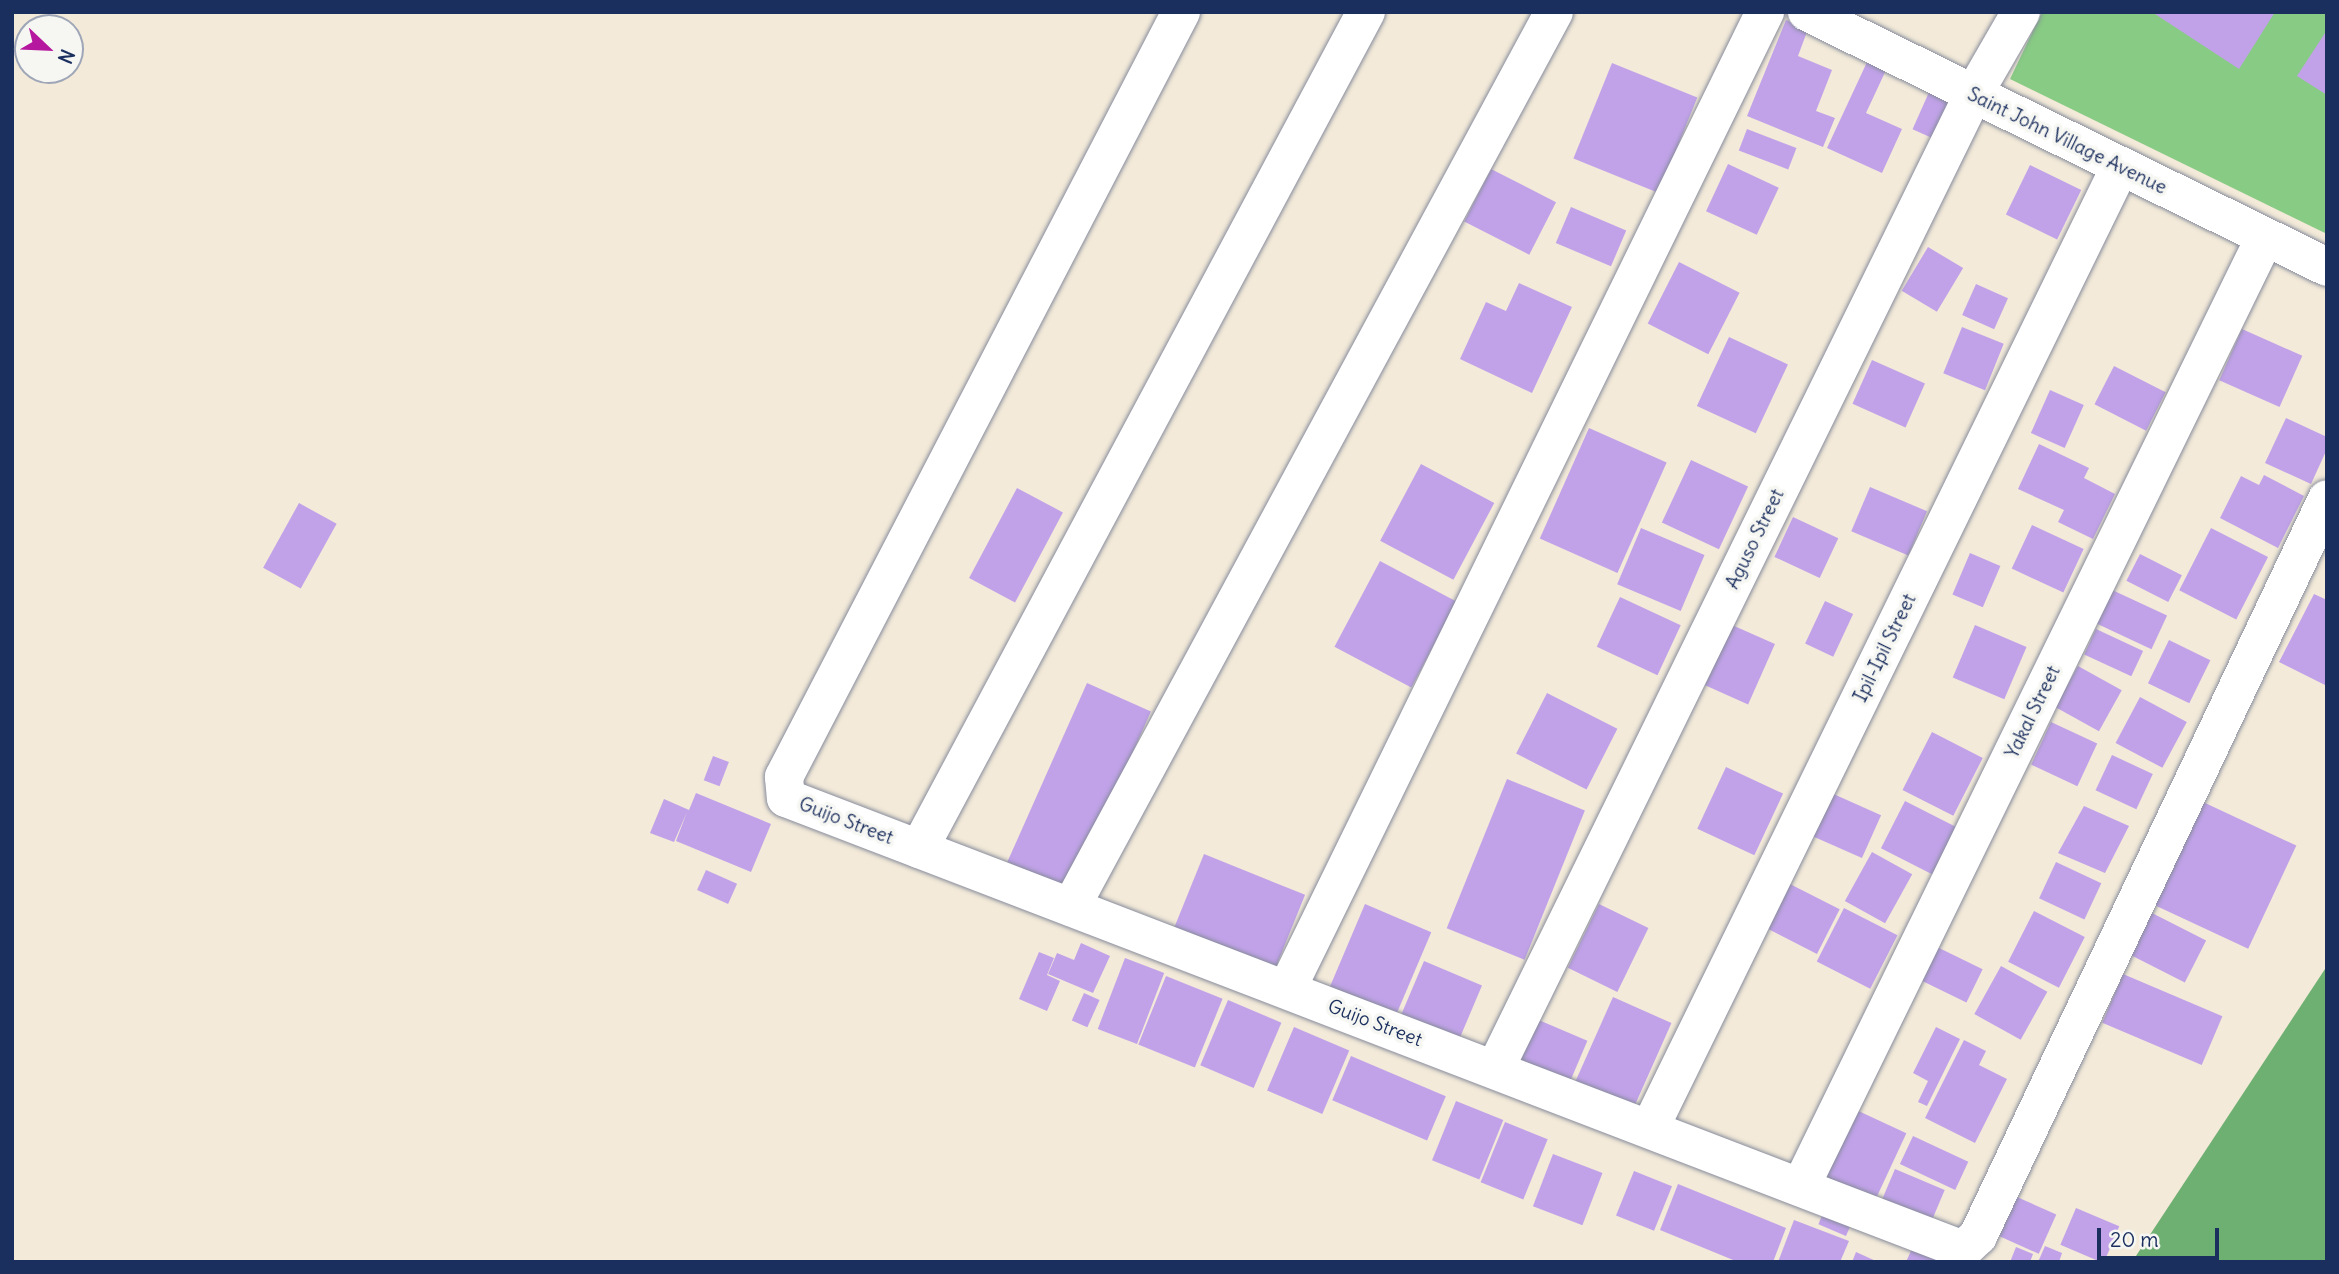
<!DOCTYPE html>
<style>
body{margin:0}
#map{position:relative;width:2339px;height:1274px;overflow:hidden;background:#f3ead9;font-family:Delius,sans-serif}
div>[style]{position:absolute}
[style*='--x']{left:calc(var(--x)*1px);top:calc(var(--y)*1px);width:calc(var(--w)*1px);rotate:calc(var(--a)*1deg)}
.green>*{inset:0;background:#88cb84}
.forest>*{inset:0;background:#6eaf72}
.building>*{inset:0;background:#c1a2e9;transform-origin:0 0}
.roads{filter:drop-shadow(0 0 2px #878c9c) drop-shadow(0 0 2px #878c9c)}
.minor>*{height:38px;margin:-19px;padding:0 19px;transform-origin:19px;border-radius:19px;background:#fff}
span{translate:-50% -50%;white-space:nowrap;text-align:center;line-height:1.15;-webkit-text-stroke:7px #f6f6f2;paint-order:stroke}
.street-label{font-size:19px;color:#1b2f5e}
.frame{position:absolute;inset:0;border:14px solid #1b2f5e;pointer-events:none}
.north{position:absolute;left:14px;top:14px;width:70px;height:70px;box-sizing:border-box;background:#f6f6f2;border:2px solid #9ea6b7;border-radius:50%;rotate:113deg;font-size:19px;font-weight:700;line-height:28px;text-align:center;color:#1b2f5e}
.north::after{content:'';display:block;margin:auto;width:24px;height:32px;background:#b5179e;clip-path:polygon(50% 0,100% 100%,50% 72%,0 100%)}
.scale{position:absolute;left:2097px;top:1228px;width:122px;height:32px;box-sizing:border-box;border:4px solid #1b2f5e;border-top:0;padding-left:9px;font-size:21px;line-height:24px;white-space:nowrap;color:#1b2f5e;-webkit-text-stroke:5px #f6f6f2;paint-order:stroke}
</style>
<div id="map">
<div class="green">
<i style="clip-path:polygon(2042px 12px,2327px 12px,2327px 234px,2010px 79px)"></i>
</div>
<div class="forest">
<i style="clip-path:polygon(2327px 966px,2327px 1262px,2132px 1262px)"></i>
</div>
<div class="building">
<i style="clip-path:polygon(2152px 12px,2275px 12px,2239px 69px)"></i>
<i style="clip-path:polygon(1786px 20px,1808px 29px,1798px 56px,1832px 70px,1816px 111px,1835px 118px,1823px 147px,1747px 116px)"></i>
<i style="clip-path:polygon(2327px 30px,2327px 95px,2297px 76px)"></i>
<i style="clip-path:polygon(1868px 60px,1887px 68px,1866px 113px,1902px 129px,1882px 173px,1827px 148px)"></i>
<i style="left:1612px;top:63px;width:92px;height:103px;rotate:22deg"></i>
<i style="left:1930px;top:90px;width:27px;height:43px;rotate:24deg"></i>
<i style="left:1747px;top:129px;width:53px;height:23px;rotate:21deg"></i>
<i style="left:1728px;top:164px;width:56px;height:52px;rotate:25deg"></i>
<i style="left:2030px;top:165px;width:57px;height:55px;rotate:26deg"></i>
<i style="left:1491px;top:169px;width:73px;height:59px;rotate:27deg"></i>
<i style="left:1571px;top:207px;width:60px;height:39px;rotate:23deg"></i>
<i style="left:1928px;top:247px;width:41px;height:51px;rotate:31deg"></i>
<i style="left:1679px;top:262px;width:68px;height:69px;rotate:27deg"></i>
<i style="clip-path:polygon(1519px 283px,1572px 307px,1532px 393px,1460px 359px,1486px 302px,1506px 311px)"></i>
<i style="left:1976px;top:284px;width:35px;height:34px;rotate:24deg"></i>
<i style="left:1962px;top:327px;width:45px;height:50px;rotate:22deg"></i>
<i style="left:2242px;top:329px;width:66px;height:56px;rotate:24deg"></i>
<i style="left:1729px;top:337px;width:65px;height:76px;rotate:25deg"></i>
<i style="left:1872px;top:360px;width:58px;height:48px;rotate:24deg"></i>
<i style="left:2114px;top:366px;width:58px;height:43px;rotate:27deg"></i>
<i style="left:2050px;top:390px;width:37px;height:47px;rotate:24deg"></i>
<i style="clip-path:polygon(2286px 418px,2327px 437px,2327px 449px,2311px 484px,2265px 463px)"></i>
<i style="left:1589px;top:428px;width:85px;height:121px;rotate:24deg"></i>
<i style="clip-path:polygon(2039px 444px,2089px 468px,2084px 478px,2115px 494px,2093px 539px,2058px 522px,2064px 510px,2018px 489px)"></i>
<i style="left:1691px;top:460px;width:63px;height:69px;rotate:25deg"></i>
<i style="left:1421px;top:464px;width:83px;height:87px;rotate:28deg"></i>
<i style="clip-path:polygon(2264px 475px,2304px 496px,2278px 548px,2220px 518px,2241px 476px,2259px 485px)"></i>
<i style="left:1870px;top:487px;width:62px;height:48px;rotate:23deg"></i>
<i style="left:1017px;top:488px;width:52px;height:102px;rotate:28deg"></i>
<i style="left:299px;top:503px;width:43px;height:74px;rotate:29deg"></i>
<i style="left:1793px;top:517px;width:50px;height:44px;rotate:25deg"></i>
<i style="left:2032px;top:525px;width:57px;height:48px;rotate:25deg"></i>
<i style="left:1641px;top:528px;width:69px;height:61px;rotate:23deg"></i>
<i style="left:2211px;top:528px;width:64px;height:70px;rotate:27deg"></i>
<i style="left:1970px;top:553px;width:33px;height:45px;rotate:23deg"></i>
<i style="left:2140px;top:554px;width:47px;height:30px;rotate:27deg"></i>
<i style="left:1380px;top:561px;width:87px;height:97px;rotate:28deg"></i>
<i style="left:2110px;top:589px;width:63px;height:37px;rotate:25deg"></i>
<i style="clip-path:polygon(2314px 594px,2327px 600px,2327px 686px,2279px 662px)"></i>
<i style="left:1620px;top:597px;width:67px;height:55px;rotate:25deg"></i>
<i style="left:1825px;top:601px;width:31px;height:47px;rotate:25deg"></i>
<i style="left:1732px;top:625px;width:47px;height:66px;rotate:24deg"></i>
<i style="left:1975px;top:625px;width:56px;height:57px;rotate:23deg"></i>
<i style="left:2096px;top:629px;width:52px;height:28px;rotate:25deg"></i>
<i style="left:2169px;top:640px;width:46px;height:48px;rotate:26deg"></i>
<i style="left:2078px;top:666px;width:50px;height:47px;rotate:29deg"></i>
<i style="left:1087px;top:683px;width:70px;height:196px;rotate:24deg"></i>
<i style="left:1547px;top:693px;width:79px;height:68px;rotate:27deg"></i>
<i style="left:2140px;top:697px;width:53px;height:52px;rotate:28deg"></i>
<i style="left:2051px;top:722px;width:51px;height:47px;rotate:25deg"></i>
<i style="left:1932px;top:732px;width:57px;height:65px;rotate:27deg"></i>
<i style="left:2112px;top:755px;width:45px;height:39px;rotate:25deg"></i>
<i style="left:713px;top:756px;width:17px;height:26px;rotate:21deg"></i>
<i style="left:1726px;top:767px;width:63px;height:68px;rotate:25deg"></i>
<i style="left:1507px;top:779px;width:84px;height:161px;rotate:22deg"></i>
<i style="left:1829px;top:792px;width:57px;height:47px;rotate:24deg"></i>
<i style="clip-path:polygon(696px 793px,771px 824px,751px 872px,676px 841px,687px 812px,674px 842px,650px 833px,664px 799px,689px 810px)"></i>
<i style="left:1905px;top:801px;width:64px;height:53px;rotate:27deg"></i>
<i style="left:2203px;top:802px;width:103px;height:114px;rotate:25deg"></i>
<i style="clip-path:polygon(2084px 806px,2129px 826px,2105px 873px,2058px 853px)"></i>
<i style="left:1872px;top:852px;width:46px;height:56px;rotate:29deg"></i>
<i style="left:1204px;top:854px;width:109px;height:88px;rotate:22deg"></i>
<i style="left:2056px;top:862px;width:50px;height:40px;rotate:25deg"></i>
<i style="left:706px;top:870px;width:34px;height:22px;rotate:24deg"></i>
<i style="left:1788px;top:883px;width:58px;height:50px;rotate:27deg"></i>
<i style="left:1365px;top:904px;width:72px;height:92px;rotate:23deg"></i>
<i style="left:1599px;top:904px;width:55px;height:71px;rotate:26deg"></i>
<i style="left:1844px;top:908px;width:60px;height:60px;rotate:27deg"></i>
<i style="left:2034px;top:911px;width:57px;height:57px;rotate:27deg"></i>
<i style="left:2150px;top:912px;width:63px;height:47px;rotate:27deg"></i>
<i style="clip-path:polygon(1081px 943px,1110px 956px,1093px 993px,1048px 974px,1057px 953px,1074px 960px)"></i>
<i style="left:1935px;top:946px;width:53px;height:37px;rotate:26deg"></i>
<i style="clip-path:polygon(1039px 952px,1054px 958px,1047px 975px,1060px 981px,1047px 1011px,1019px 999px)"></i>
<i style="left:1125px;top:958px;width:42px;height:76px;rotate:21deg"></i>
<i style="left:1424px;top:961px;width:63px;height:67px;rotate:23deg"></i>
<i style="left:2001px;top:966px;width:53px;height:55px;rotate:29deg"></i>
<i style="left:2123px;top:974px;width:108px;height:53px;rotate:23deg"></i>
<i style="left:1166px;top:976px;width:61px;height:74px;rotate:22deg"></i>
<i style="left:1084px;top:993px;width:17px;height:30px;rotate:24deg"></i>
<i style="left:1613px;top:997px;width:64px;height:104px;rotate:24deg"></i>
<i style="left:1228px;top:1000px;width:58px;height:71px;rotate:23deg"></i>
<i style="left:1534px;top:1018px;width:58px;height:56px;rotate:23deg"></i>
<i style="left:1294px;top:1027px;width:60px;height:69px;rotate:23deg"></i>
<i style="clip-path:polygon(1936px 1027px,1960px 1039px,1927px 1106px,1918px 1102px,1928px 1081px,1913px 1073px)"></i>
<i style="clip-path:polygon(1964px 1040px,1986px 1051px,1979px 1065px,2007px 1079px,1975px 1143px,1925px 1118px)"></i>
<i style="left:1351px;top:1056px;width:103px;height:48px;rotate:23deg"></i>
<i style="left:1456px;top:1101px;width:51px;height:64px;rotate:22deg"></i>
<i style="left:1852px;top:1108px;width:60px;height:84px;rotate:25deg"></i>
<i style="left:1505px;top:1122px;width:46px;height:65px;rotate:22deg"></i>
<i style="left:1913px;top:1136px;width:61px;height:31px;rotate:25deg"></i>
<i style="left:1553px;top:1154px;width:53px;height:56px;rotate:21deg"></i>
<i style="left:1895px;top:1169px;width:54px;height:39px;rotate:23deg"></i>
<i style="left:1634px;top:1171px;width:41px;height:48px;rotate:22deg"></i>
<i style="clip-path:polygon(1678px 1184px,1786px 1228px,1773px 1262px,1738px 1262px,1660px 1230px)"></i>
<i style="left:2017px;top:1197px;width:43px;height:43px;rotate:24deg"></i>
<i style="left:1827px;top:1204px;width:30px;height:22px;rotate:23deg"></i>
<i style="left:2076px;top:1208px;width:47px;height:40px;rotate:23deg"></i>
<i style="clip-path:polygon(1794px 1220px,1849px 1241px,1840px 1262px,1778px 1262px)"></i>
<i style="clip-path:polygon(1914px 1244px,1941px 1262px,1906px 1262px)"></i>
<i style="clip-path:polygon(2045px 1246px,2062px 1253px,2059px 1262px,2038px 1262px)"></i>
<i style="clip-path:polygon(2016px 1247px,2033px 1254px,2030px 1262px,2010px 1262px)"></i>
<i style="clip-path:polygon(1856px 1252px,1878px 1262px,1852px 1262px)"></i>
</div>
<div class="roads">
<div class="minor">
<i style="--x:1181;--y:12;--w:862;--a:117.43"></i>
<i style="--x:784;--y:777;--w:21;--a:85"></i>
<i style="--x:786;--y:798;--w:1261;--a:21.01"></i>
<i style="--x:1963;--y:1250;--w:21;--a:-43"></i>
<i style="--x:1978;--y:1236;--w:815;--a:-64.66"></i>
<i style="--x:1807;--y:12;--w:579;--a:26.12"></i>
<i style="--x:919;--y:849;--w:949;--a:-61.9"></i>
<i style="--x:1071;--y:907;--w:1017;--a:-61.65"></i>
<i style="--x:1287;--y:989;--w:1088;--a:-63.93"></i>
<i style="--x:1495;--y:1069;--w:1085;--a:-63.86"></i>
<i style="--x:1973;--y:95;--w:96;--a:-60"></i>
<i style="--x:1650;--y:1128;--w:1070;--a:-63.94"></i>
<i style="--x:1801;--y:1186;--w:1056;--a:-63.94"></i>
</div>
</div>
<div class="street-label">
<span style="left:2067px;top:141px;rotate:26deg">Saint John Village Avenue</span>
<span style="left:1755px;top:539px;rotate:-64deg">Aguso Street</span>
<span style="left:1885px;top:648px;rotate:-64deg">Ipil-Ipil Street</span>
<span style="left:2033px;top:712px;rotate:-64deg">Yakal Street</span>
<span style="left:846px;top:821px;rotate:21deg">Guijo Street</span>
<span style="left:1375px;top:1023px;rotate:21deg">Guijo Street</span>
</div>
<div class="frame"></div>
<div class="north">N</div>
<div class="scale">20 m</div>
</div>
